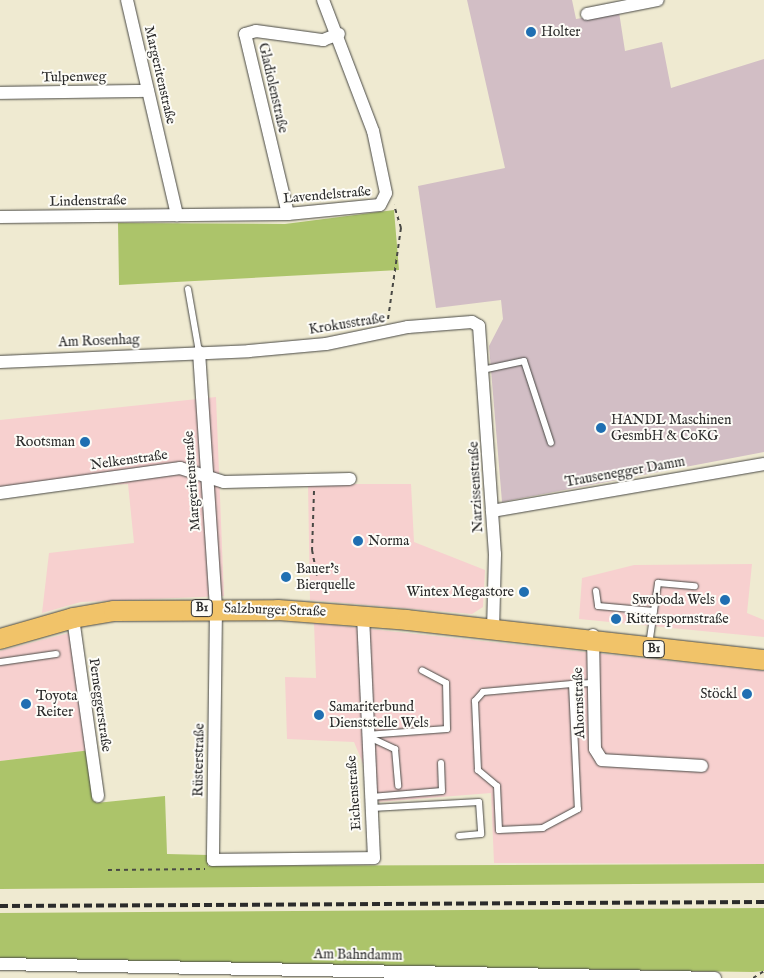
<!DOCTYPE html>
<meta charset="utf-8">
<style>
body{margin:0}
#map{position:relative;width:764px;height:978px;overflow:hidden;background:#efead1;font-family:"IM FELL English",serif}
div>[style]{position:absolute}
[style*='--x']{left:calc(var(--x)*1px);top:calc(var(--y)*1px);width:calc(var(--w)*1px);rotate:calc(var(--a)*1deg)}
.built>*{inset:0;background:#f7d0cf}
.industrial>*{inset:0;background:#d2bec5}
.green>*{inset:0;background:#acc46a}
.path>*{height:2px;margin-top:-1px;transform-origin:0;background:repeating-linear-gradient(90deg,#484844 0 4px,transparent 0 8px)}
.roads{filter:drop-shadow(0 0 1px #484844) drop-shadow(0 0 1px #484844)}
.service>*{height:6px;margin:-3px;padding:0 3px;transform-origin:3px;border-radius:3px;background:#fff}
.minor>*{height:12px;margin:-6px;padding:0 6px;transform-origin:6px;border-radius:6px;background:#fff}
.primary>*{height:20px;margin:-10px;padding:0 10px;transform-origin:10px;border-radius:10px;background:#f1c369}
.rail>*{height:4px;margin-top:-2px;transform-origin:0;background:repeating-linear-gradient(90deg,#2b2b2b 0 8px,transparent 0 12px)}
.dots>*{width:14px;height:14px;translate:-50% -50%;box-sizing:border-box;border:2px solid #fdfcf7;border-radius:50%}
span{translate:-50% -50%;white-space:nowrap;text-align:center;line-height:1.15;-webkit-text-stroke:4px #fdfcf7;paint-order:stroke}
.shield-label span{padding:1px 4px;background:#fdfcf7;border:1px solid;border-radius:4px;-webkit-text-stroke-width:0}
.shield-label{font-size:12px;color:#2b2b2b;font-weight:700}
.poi-label{font-size:14px;color:#2b2b2b}
.left{translate:0 -50%;text-align:left}
.right{translate:-100% -50%;text-align:right}
.street-label{font-size:14px;color:#2b2b2b}
</style>
<div id="map">
<div class="built">
<i style="clip-path:polygon(216px 397px,224px 596px,81px 602px,42px 613px,49px 553px,134px 543px,128px 484px,0 488px,0 420px)"></i>
<i style="clip-path:polygon(308px 484px,411px 484px,414px 542px,485px 570px,483px 607px,472px 614px,310px 600px)"></i>
<i style="clip-path:polygon(752px 564px,747px 613px,764px 620px,764px 637px,579px 619px,582px 578px,634px 565px)"></i>
<i style="clip-path:polygon(314px 623px,764px 671px,764px 864px,494px 863px,491px 793px,379px 802px,354px 742px,287px 739px,285px 677px,316px 678px)"></i>
<i style="clip-path:polygon(80px 630px,91px 750px,0 761px,0 651px)"></i>
</div>
<div class="industrial">
<i style="clip-path:polygon(467px 0,572px 0,576px 19px,619px 12px,625px 51px,662px 42px,671px 88px,764px 59px,764px 452px,502px 502px,489px 346px,503px 319px,501px 300px,436px 308px,418px 186px,505px 168px)"></i>
</div>
<div class="green">
<i style="clip-path:polygon(394px 210px,399px 270px,119px 285px,118px 223px,285px 224px)"></i>
<i style="clip-path:polygon(91px 750px,96px 803px,165px 796px,167px 854px,208px 855px,208px 866px,764px 864px,764px 883px,0 889px,0 761px)"></i>
<i style="clip-path:polygon(764px 908px,764px 971px,753px 972px,0 961px,0 913px)"></i>
</div>
<div class="path">
<i style="--x:388;--y:319;--w:92;--a:-81.9"></i>
<i style="--x:401;--y:228;--w:24;--a:-107"></i>
<i style="--x:314;--y:491;--w:59;--a:91.9"></i>
<i style="--x:312;--y:550;--w:26;--a:79"></i>
<i style="--x:108;--y:870;--w:97;--a:-0.6"></i>
<i style="--x:753;--y:978;--w:13;--a:-32"></i>
</div>
<div class="roads">
<div class="service">
<i style="--x:188;--y:289;--w:64;--a:80.1"></i>
<i style="--x:482;--y:370;--w:43;--a:-12.1"></i>
<i style="--x:524;--y:361;--w:86;--a:71.8"></i>
<i style="--x:596;--y:591;--w:15;--a:82"></i>
<i style="--x:598;--y:606;--w:56;--a:5.1"></i>
<i style="--x:649;--y:645;--w:63;--a:-81.7"></i>
<i style="--x:658;--y:583;--w:37;--a:5"></i>
<i style="--x:0;--y:662;--w:57;--a:-8.1"></i>
<i style="--x:572;--y:684;--w:125;--a:87.3"></i>
<i style="--x:578;--y:809;--w:40;--a:152"></i>
<i style="--x:543;--y:828;--w:44;--a:177.4"></i>
<i style="--x:499;--y:830;--w:44;--a:-92.6"></i>
<i style="--x:497;--y:786;--w:25;--a:-140"></i>
<i style="--x:478;--y:770;--w:69;--a:-92.5"></i>
<i style="--x:475;--y:701;--w:12;--a:-48"></i>
<i style="--x:483;--y:692;--w:89;--a:-5.1"></i>
<i style="--x:572;--y:684;--w:20;--a:-3"></i>
<i style="--x:366;--y:735;--w:81;--a:-4.2"></i>
<i style="--x:447;--y:729;--w:46;--a:-91.2"></i>
<i style="--x:446;--y:683;--w:27;--a:-152"></i>
<i style="--x:369;--y:737;--w:29;--a:25"></i>
<i style="--x:395;--y:749;--w:37;--a:85"></i>
<i style="--x:371;--y:797;--w:71;--a:-4.8"></i>
<i style="--x:442;--y:791;--w:28;--a:-92"></i>
<i style="--x:372;--y:808;--w:107;--a:-3.2"></i>
<i style="--x:479;--y:802;--w:32;--a:86"></i>
<i style="--x:481;--y:834;--w:22;--a:175"></i>
</div>
<div class="minor">
<i style="--x:127;--y:0;--w:221;--a:76.9"></i>
<i style="--x:587;--y:14;--w:72;--a:-11.2"></i>
<i style="--x:0;--y:93;--w:148;--a:-0.8"></i>
<i style="--x:288;--y:214;--w:185;--a:-103.4"></i>
<i style="--x:245;--y:34;--w:11;--a:-15"></i>
<i style="--x:256;--y:31;--w:68;--a:7.7"></i>
<i style="--x:323;--y:40;--w:17;--a:-21"></i>
<i style="--x:0;--y:217;--w:288;--a:-0.6"></i>
<i style="--x:288;--y:214;--w:92;--a:-5.6"></i>
<i style="--x:380;--y:205;--w:13;--a:-63"></i>
<i style="--x:386;--y:193;--w:63;--a:-101.8"></i>
<i style="--x:373;--y:131;--w:140;--a:-110.9"></i>
<i style="--x:199;--y:352;--w:257;--a:86.2"></i>
<i style="--x:216;--y:608;--w:252;--a:90.7"></i>
<i style="--x:213;--y:860;--w:161;--a:-0.7"></i>
<i style="--x:374;--y:858;--w:243;--a:-92.6"></i>
<i style="--x:0;--y:362;--w:249;--a:-2.5"></i>
<i style="--x:249;--y:351;--w:77;--a:-5.2"></i>
<i style="--x:326;--y:344;--w:84;--a:-11.7"></i>
<i style="--x:408;--y:327;--w:64;--a:-4.5"></i>
<i style="--x:472;--y:322;--w:8;--a:30"></i>
<i style="--x:479;--y:326;--w:229;--a:86"></i>
<i style="--x:495;--y:554;--w:75;--a:91.5"></i>
<i style="--x:0;--y:493;--w:182;--a:-7.9"></i>
<i style="--x:180;--y:468;--w:46;--a:17.7"></i>
<i style="--x:224;--y:482;--w:126;--a:-1.4"></i>
<i style="--x:492;--y:511;--w:276;--a:-9.8"></i>
<i style="--x:73;--y:618;--w:180;--a:82"></i>
<i style="--x:593;--y:635;--w:114;--a:89"></i>
<i style="--x:595;--y:749;--w:13;--a:58"></i>
<i style="--x:602;--y:760;--w:100;--a:3.4"></i>
<i style="--x:0;--y:964;--w:715;--a:1.12"></i>
</div>
<div class="primary">
<i style="--x:0;--y:639;--w:76;--a:-16"></i>
<i style="--x:73;--y:618;--w:42;--a:-9.7"></i>
<i style="--x:114;--y:611;--w:164;--a:-0.3"></i>
<i style="--x:278;--y:610;--w:129;--a:4.4"></i>
<i style="--x:407;--y:620;--w:359;--a:6.4"></i>
</div>
</div>
<div class="rail">
<i style="--x:0;--y:906;--w:764;--a:-0.3"></i>
</div>
<div class="dots">
<i style="left:531px;top:32px;background:#1f6fb2"></i>
<i style="left:601px;top:428px;background:#1f6fb2"></i>
<i style="left:85px;top:442px;background:#1f6fb2"></i>
<i style="left:358px;top:541px;background:#1f6fb2"></i>
<i style="left:286px;top:577px;background:#1f6fb2"></i>
<i style="left:524px;top:592px;background:#1f6fb2"></i>
<i style="left:725px;top:600px;background:#1f6fb2"></i>
<i style="left:616px;top:619px;background:#1f6fb2"></i>
<i style="left:747px;top:694px;background:#1f6fb2"></i>
<i style="left:26px;top:704px;background:#1f6fb2"></i>
<i style="left:319px;top:715px;background:#1f6fb2"></i>
</div>
<div class="shield-label">
<span style="left:202px;top:608px">B1</span>
<span style="left:654px;top:649px">B1</span>
</div>
<div class="poi-label">
<span class="left" style="left:541px;top:32px">Holter</span>
<span class="left" style="left:611px;top:428px">HANDL Maschinen<br>GesmbH &amp; CoKG</span>
<span class="right" style="left:75px;top:442px">Rootsman</span>
<span class="left" style="left:368px;top:541px">Norma</span>
<span class="left" style="left:296px;top:577px">Bauer's<br>Bierquelle</span>
<span class="right" style="left:514px;top:592px">Wintex Megastore</span>
<span class="right" style="left:715px;top:600px">Swoboda Wels</span>
<span class="left" style="left:626px;top:619px">Ritterspornstraße</span>
<span class="right" style="left:737px;top:694px">Stöckl</span>
<span class="left" style="left:36px;top:704px">Toyota<br>Reiter</span>
<span class="left" style="left:329px;top:715px">Samariterbund<br>Dienststelle Wels</span>
</div>
<div class="street-label">
<span style="left:160px;top:75px;rotate:77deg">Margeritenstraße</span>
<span style="left:74px;top:77px;rotate:-1deg">Tulpenweg</span>
<span style="left:273px;top:88px;rotate:77deg">Gladiolenstraße</span>
<span style="left:327px;top:195px;rotate:-5deg">Lavendelstraße</span>
<span style="left:88px;top:201px;rotate:-1deg">Lindenstraße</span>
<span style="left:347px;top:324px;rotate:-9deg">Krokusstraße</span>
<span style="left:99px;top:341px;rotate:-2deg">Am Rosenhag</span>
<span style="left:129px;top:460px;rotate:-8deg">Nelkenstraße</span>
<span style="left:625px;top:472px;rotate:-10deg">Trausenegger Damm</span>
<span style="left:192px;top:481px;rotate:-94deg">Margeritenstraße</span>
<span style="left:476px;top:487px;rotate:-93deg">Narzissenstraße</span>
<span style="left:275px;top:610px;rotate:2deg">Salzburger Straße</span>
<span style="left:579px;top:703px;rotate:-92deg">Ahornstraße</span>
<span style="left:100px;top:705px;rotate:82deg">Perneggerstraße</span>
<span style="left:199px;top:760px;rotate:-89deg">Rüsterstraße</span>
<span style="left:354px;top:793px;rotate:-94deg">Eichenstraße</span>
<span style="left:358px;top:955px;rotate:1deg">Am Bahndamm</span>
</div>
</div>
